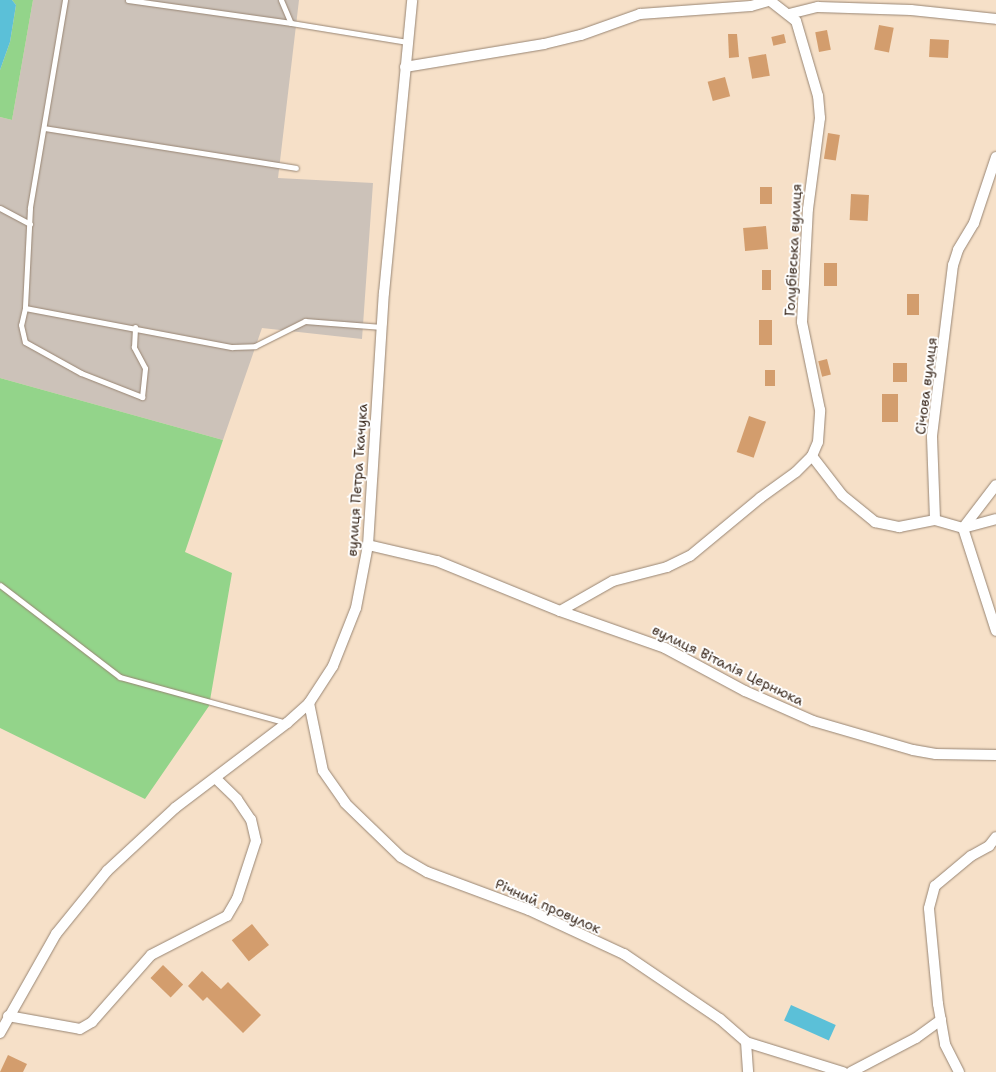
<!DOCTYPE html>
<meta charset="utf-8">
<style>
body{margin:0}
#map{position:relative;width:996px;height:1072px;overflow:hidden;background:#f6e0c8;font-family:"Shantell Sans",sans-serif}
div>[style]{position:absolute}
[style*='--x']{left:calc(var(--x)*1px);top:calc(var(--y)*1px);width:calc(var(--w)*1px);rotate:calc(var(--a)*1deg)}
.industrial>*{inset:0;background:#ccc2b9}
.green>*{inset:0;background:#93d48a}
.water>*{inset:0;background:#5bc0d8;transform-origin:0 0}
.building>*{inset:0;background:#d39d6d;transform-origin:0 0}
.roads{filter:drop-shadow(0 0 1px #988573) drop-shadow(0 0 1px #988573)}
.lane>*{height:5px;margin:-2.5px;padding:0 2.5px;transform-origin:2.5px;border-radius:2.5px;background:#fff}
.street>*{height:10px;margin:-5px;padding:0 5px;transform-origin:5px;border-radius:5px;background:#fff}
span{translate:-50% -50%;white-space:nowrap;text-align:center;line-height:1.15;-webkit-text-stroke:4px #fff;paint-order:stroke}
.street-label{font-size:14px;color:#3b2a1e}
</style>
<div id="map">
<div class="industrial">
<i style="clip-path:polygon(33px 0,299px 0,278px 178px,373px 183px,362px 339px,262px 328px,223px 440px,0 378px,0 117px,12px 120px)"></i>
</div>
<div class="green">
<i style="clip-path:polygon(12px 0,33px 0,12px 120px,0 117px,0 70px,10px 42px,16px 5px)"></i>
<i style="clip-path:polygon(0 378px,223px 440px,185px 552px,232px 573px,209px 706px,145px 799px,0 728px)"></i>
</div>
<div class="water">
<i style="clip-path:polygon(0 0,12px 0,16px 5px,10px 42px,0 70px)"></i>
<i style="left:791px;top:1005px;width:49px;height:17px;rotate:24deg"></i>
</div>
<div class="building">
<i style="left:879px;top:25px;width:15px;height:25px;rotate:11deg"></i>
<i style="left:827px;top:30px;width:20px;height:12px;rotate:79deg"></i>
<i style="clip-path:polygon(728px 34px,737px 34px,739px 57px,729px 58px)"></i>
<i style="left:784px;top:34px;width:9px;height:13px;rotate:77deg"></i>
<i style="left:930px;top:39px;width:19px;height:18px;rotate:3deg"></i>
<i style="left:766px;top:54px;width:22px;height:18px;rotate:80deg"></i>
<i style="left:725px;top:77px;width:20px;height:18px;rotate:75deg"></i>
<i style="left:828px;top:133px;width:12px;height:26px;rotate:9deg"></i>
<i style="left:760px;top:187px;width:12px;height:17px"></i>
<i style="left:851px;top:194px;width:18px;height:26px;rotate:3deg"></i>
<i style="left:766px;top:226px;width:23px;height:23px;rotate:85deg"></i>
<i style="left:824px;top:263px;width:13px;height:23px"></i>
<i style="left:762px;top:270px;width:9px;height:20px"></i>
<i style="left:907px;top:294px;width:12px;height:21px"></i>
<i style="left:759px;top:320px;width:13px;height:25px"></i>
<i style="left:827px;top:359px;width:16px;height:9px;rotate:76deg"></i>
<i style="left:893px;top:363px;width:14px;height:19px"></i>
<i style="left:765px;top:370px;width:10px;height:16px"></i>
<i style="left:882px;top:394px;width:16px;height:28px"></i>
<i style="left:749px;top:416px;width:18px;height:38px;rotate:19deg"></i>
<i style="left:252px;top:924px;width:27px;height:26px;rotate:51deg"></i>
<i style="left:163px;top:965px;width:28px;height:18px;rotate:44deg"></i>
<i style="clip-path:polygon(202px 971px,221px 989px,228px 982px,261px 1015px,243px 1033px,207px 997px,203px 1001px,188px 986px)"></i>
<i style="clip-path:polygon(8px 1055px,27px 1064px,23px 1072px,0 1072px)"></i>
</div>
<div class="roads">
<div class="lane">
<i style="--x:65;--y:0;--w:211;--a:99.6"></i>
<i style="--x:30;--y:208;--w:100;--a:92.9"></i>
<i style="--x:25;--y:308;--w:211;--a:10.7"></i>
<i style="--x:232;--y:347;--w:23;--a:-2"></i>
<i style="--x:255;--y:346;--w:56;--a:-26.6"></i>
<i style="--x:305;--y:321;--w:77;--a:4.5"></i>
<i style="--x:128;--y:0;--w:165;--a:8"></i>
<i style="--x:281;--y:0;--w:25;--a:67"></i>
<i style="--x:291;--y:23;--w:118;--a:9.3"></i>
<i style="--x:44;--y:128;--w:255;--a:9"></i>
<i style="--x:0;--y:208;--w:34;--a:28"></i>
<i style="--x:25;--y:308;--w:17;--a:103"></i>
<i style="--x:21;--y:325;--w:17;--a:77"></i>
<i style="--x:25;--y:342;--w:64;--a:29"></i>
<i style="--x:81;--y:373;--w:66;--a:21.5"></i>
<i style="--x:142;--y:397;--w:29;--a:-84"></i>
<i style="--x:145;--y:368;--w:24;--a:-118"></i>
<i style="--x:134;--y:347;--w:20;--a:-87"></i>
<i style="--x:0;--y:585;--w:151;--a:37.5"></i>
<i style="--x:120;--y:677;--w:173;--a:15.4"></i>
</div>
<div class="street">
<i style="--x:789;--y:14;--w:30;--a:-14"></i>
<i style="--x:818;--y:7;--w:93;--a:1.8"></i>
<i style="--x:911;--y:10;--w:85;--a:6"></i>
<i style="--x:405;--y:67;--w:141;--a:-9.4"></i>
<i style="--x:544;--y:44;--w:38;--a:-14"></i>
<i style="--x:581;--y:35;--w:63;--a:-19.6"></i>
<i style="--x:640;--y:14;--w:111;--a:-4.1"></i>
<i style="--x:751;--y:6;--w:19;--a:-16"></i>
<i style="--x:996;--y:157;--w:70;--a:108.4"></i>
<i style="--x:974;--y:223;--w:31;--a:121"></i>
<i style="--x:958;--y:250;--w:16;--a:108"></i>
<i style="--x:953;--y:265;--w:173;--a:97"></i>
<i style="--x:932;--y:437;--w:83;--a:87.9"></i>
<i style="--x:935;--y:520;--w:29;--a:16"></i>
<i style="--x:963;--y:528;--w:108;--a:72.2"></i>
<i style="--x:812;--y:456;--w:49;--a:52.4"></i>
<i style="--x:842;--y:495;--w:43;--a:39.3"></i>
<i style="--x:875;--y:522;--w:25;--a:12"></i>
<i style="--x:899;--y:527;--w:37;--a:-11"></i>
<i style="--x:963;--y:528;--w:54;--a:-52.5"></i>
<i style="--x:963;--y:528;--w:34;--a:-15"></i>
<i style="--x:368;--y:545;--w:71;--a:13.1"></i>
<i style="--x:437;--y:561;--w:133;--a:22.1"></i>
<i style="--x:560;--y:611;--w:111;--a:19.4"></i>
<i style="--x:665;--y:648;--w:91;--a:28.3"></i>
<i style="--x:745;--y:691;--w:74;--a:23.8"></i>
<i style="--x:813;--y:721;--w:104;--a:16.2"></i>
<i style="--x:913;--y:750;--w:23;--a:10"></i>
<i style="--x:936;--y:754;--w:60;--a:1"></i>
<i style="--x:560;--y:611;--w:61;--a:-29.5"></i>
<i style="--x:613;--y:581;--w:56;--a:-14.5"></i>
<i style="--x:667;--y:567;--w:25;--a:-26"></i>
<i style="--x:690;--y:556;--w:91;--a:-39.6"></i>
<i style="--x:760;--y:498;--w:44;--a:-35.8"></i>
<i style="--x:796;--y:472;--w:23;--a:-45"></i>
<i style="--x:812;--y:456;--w:15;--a:-67"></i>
<i style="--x:818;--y:442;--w:32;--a:-86"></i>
<i style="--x:820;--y:410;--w:90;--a:-101.6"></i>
<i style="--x:802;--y:322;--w:113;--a:-87"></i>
<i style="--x:808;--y:209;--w:92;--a:-82.5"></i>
<i style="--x:820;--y:118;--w:22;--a:-95"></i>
<i style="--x:818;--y:96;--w:78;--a:-106.3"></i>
<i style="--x:796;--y:21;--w:34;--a:-142"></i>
<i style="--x:309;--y:703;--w:69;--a:78.4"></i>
<i style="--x:323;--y:771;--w:39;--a:55"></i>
<i style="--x:345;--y:803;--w:78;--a:44"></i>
<i style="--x:401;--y:857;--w:30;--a:30"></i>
<i style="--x:427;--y:872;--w:109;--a:20.4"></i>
<i style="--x:529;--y:910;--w:105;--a:24.9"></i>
<i style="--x:624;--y:954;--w:116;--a:34.1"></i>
<i style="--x:720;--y:1019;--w:35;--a:41"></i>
<i style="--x:746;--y:1042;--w:102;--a:17.2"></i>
<i style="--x:8;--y:1016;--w:73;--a:10.2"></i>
<i style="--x:80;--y:1029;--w:14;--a:-30"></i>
<i style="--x:92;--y:1022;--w:89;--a:-48.6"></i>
<i style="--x:151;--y:955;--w:85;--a:-27.2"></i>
<i style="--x:227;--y:916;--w:20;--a:-60"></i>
<i style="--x:237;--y:899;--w:61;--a:-71.9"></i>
<i style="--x:256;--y:841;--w:22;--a:-103"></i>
<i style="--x:251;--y:820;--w:25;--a:-124"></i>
<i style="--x:237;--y:799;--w:30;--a:-136"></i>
<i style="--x:0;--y:1033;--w:114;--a:-60.5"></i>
<i style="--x:56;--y:934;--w:81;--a:-51"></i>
<i style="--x:107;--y:871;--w:93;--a:-42.8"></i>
<i style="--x:175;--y:808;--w:141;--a:-37.2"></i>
<i style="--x:287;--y:723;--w:30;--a:-42"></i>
<i style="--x:309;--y:703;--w:44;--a:-57"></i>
<i style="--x:333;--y:666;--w:62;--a:-68.4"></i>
<i style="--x:356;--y:608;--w:64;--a:-79.2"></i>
<i style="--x:368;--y:545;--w:253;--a:-86.4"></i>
<i style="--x:384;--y:293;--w:294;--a:-84.5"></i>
<i style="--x:746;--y:1042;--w:30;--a:86"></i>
<i style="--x:851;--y:1072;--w:73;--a:-27.6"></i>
<i style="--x:916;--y:1038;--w:31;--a:-36"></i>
<i style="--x:959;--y:1072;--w:31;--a:-117"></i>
<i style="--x:945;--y:1044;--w:41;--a:-99.9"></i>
<i style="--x:938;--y:1004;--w:96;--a:-95.4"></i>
<i style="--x:929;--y:908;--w:23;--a:-75"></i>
<i style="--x:935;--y:886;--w:47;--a:-39.8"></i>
<i style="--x:971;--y:856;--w:21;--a:-29"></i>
<i style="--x:989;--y:846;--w:11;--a:-52"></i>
</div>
</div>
<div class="street-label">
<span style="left:793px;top:250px;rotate:-87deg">Голубівська вулиця</span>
<span style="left:926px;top:386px;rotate:-83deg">Січова вулиця</span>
<span style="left:357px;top:480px;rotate:-86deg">вулиця Петра Ткачука</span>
<span style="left:728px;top:665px;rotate:26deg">вулиця Віталія Цернюка</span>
<span style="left:548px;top:906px;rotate:24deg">Річний провулок</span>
</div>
</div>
